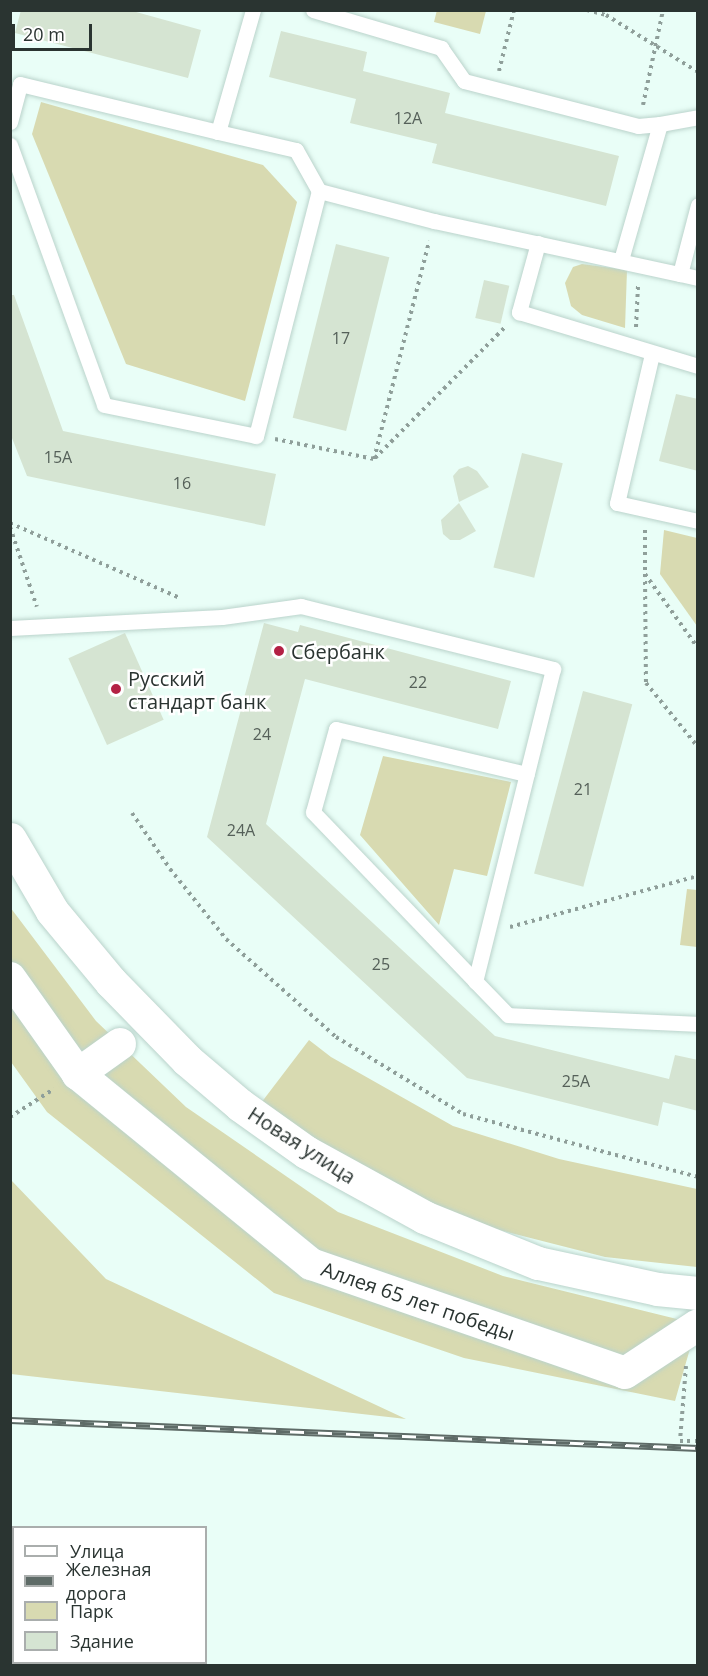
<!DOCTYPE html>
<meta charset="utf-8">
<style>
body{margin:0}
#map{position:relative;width:708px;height:1676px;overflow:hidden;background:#e9fef7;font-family:"Open Sans",sans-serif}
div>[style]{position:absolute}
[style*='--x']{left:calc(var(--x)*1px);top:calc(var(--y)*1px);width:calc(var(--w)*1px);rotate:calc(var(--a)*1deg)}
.green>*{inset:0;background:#d8dab1}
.building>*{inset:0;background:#d5e4d2;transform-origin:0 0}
.path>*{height:4px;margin-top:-2px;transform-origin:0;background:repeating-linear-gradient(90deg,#8f9f9a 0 3px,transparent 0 7.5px)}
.roads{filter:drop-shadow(0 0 2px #bad3cb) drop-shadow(0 0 2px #bad3cb)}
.lane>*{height:15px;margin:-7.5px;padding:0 7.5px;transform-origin:7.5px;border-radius:7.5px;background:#fff}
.street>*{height:32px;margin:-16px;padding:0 16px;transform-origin:16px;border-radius:16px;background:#fff}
.secondary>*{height:33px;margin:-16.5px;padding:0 16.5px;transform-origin:16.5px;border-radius:16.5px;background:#fff}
.rail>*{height:7px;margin-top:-3.5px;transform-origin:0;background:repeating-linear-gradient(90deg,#fff 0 14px,#5e6b67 0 28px);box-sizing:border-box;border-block:2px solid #5e6b67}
.dots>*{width:16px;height:16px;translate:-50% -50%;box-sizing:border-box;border:3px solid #fff;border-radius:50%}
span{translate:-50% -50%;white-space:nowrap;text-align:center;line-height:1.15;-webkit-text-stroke:5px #fff;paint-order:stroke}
.number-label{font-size:16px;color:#556059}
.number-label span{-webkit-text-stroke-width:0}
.poi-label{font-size:20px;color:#2a3431}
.left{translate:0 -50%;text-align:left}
.street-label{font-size:20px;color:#2a3431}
.frame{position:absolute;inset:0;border:12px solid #2a3431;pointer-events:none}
.legend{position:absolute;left:12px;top:1526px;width:195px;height:138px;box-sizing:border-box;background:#fff;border:2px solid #aaaead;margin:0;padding:8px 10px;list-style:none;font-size:18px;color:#2a3431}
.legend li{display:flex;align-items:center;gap:12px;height:30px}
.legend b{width:30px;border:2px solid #aaaead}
.scale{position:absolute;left:12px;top:24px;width:80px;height:27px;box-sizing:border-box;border:3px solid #2a3431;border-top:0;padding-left:8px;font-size:18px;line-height:21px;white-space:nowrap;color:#2a3431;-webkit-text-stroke:4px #fff;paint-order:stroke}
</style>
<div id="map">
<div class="green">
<i style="clip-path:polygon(437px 10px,486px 10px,486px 11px,480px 34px,434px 22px)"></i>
<i style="clip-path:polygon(41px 102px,263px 165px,297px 202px,245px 401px,126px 364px,32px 134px)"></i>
<i style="clip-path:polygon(582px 264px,627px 270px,625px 328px,582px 315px,571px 306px,565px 283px,573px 267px)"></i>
<i style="clip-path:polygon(664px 530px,697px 538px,697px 626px,660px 574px)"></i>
<i style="clip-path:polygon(383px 756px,511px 782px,487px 876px,454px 869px,439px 925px,360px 835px)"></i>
<i style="clip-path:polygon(687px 889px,697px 890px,697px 947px,680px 945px)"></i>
<i style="clip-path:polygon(10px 907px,96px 1021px,186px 1107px,338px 1212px,503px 1276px,697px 1324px,675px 1401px,464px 1358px,274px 1293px,47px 1112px,11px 1062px)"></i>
<i style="clip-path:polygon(309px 1040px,331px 1057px,453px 1126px,559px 1159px,697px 1189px,697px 1267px,605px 1257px,488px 1227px,378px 1183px,261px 1103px)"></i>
<i style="clip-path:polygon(11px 1180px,106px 1279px,406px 1419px,11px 1374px)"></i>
</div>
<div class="building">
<i style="clip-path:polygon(21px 10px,129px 10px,201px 30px,188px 78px,15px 33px)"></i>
<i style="clip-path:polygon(281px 31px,367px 52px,363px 71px,450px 93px,445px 113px,619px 156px,606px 206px,432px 163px,437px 144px,350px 123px,356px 99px,269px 77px)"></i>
<i style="left:336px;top:244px;width:55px;height:179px;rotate:14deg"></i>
<i style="left:484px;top:280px;width:26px;height:39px;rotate:13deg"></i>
<i style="clip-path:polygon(10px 295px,14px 295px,63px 431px,276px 474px,265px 526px,27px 476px,10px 433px)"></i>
<i style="clip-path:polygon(676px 394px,698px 399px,698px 471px,659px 461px)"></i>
<i style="left:522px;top:453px;width:42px;height:118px;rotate:14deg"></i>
<i style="clip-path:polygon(468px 466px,477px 471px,489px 487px,459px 502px,453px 476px,459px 469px)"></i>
<i style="clip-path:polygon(459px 503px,476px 531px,460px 540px,450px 540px,443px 534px,441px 520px)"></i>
<i style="clip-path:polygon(264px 623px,298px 632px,300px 625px,511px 681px,498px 729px,305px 679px,266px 824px,495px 1036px,669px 1079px,675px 1055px,698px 1060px,698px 1111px,663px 1102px,658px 1126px,467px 1078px,207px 837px)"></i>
<i style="left:125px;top:633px;width:95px;height:62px;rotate:66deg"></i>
<i style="left:583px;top:691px;width:51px;height:189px;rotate:15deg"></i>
</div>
<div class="path">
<i style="--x:587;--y:10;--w:20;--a:15"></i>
<i style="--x:606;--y:15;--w:108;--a:31.8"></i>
<i style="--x:499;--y:71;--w:63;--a:-76.2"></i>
<i style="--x:643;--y:105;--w:97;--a:-78.1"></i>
<i style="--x:636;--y:327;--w:41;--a:-87.2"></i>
<i style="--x:275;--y:439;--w:101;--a:11.4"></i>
<i style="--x:374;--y:459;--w:225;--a:-75.8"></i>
<i style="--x:375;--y:458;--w:187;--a:-45.2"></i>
<i style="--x:10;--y:523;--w:186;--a:23.8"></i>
<i style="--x:10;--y:527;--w:84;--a:71.4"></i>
<i style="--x:645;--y:530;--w:44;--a:90"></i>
<i style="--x:645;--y:574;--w:91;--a:54.4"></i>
<i style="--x:645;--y:574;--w:109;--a:89.5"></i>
<i style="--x:646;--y:683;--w:82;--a:50.9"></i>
<i style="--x:132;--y:813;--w:68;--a:55.8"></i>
<i style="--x:170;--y:869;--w:90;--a:51.3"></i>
<i style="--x:226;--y:939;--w:147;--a:41.7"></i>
<i style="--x:336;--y:1037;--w:149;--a:31.2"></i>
<i style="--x:463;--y:1114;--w:243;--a:15"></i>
<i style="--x:510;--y:927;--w:195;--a:-15.2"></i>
<i style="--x:10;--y:1117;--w:52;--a:-32.5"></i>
<i style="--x:686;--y:1366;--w:75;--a:94.6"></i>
<i style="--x:680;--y:1441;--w:18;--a:0"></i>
</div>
<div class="roads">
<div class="lane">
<i style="--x:253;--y:10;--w:127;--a:106"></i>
<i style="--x:218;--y:132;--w:80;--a:13"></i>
<i style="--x:296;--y:150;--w:47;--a:60.7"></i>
<i style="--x:319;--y:191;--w:119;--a:14.6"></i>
<i style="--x:434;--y:221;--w:252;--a:12.2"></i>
<i style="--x:680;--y:274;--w:71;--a:-75.4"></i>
<i style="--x:313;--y:10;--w:134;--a:16.5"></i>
<i style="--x:441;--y:48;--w:40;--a:55.1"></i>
<i style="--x:464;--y:81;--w:180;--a:14.5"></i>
<i style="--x:638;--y:126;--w:22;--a:-5"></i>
<i style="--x:660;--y:124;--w:141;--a:106"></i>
<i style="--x:10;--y:122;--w:39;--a:-75"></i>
<i style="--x:20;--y:84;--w:204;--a:13.6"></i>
<i style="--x:660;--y:124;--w:39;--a:-10"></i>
<i style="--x:10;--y:145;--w:276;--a:70.1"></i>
<i style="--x:104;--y:405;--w:155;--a:11.5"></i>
<i style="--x:256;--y:436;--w:253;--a:-75.6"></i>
<i style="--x:538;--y:243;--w:72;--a:105.4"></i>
<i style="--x:519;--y:312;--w:187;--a:16.8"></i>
<i style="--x:680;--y:274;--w:18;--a:13"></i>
<i style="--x:652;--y:354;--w:153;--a:103.2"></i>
<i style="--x:617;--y:503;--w:83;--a:12.5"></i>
<i style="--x:10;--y:628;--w:212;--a:-3"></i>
<i style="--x:222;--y:617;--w:80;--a:-7.9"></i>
<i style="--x:301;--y:606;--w:260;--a:14"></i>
<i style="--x:553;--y:669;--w:322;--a:104"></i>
<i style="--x:475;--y:981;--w:47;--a:45.9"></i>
<i style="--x:508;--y:1015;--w:190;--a:2.7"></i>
<i style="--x:475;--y:981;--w:234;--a:-133.8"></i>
<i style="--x:313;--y:812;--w:86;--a:-74.5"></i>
<i style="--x:336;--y:729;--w:196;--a:13.3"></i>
</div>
<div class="street">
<i style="--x:10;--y:978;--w:118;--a:54.7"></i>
<i style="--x:120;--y:1044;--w:52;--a:144.5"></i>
<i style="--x:78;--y:1074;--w:301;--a:39.2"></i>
<i style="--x:311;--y:1264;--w:332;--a:19.1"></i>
<i style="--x:625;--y:1373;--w:87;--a:-33.3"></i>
</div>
<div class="secondary">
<i style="--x:10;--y:839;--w:83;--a:59.7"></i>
<i style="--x:52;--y:911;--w:92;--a:50.3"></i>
<i style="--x:111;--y:982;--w:109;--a:45.7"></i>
<i style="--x:187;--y:1060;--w:70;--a:40.3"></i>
<i style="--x:240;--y:1105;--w:81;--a:35.5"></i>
<i style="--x:306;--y:1152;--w:135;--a:28.8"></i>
<i style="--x:424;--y:1217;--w:123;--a:22"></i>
<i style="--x:538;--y:1263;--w:122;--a:12.3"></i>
<i style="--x:657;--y:1289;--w:41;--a:5.6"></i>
</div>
</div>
<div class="rail">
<i style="--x:10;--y:1420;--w:689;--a:2.33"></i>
</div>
<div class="dots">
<i style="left:279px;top:651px;background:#b32144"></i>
<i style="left:116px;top:689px;background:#b32144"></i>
</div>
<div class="number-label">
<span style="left:408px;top:118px">12А</span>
<span style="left:341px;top:338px">17</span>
<span style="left:58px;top:457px">15А</span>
<span style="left:182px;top:483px">16</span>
<span style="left:418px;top:682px">22</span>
<span style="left:262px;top:734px">24</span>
<span style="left:583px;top:789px">21</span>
<span style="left:241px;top:830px">24А</span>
<span style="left:381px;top:964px">25</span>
<span style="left:576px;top:1081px">25А</span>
</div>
<div class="poi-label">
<span class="left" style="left:291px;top:651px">Сбербанк</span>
<span class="left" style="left:128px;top:690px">Русский<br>стандарт банк</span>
</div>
<div class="street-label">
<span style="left:302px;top:1145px;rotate:33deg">Новая улица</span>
<span style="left:418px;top:1301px;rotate:19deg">Аллея 65 лет победы</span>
</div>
<div class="frame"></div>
<ul class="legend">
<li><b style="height:8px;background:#fff"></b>Улица</li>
<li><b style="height:8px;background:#5e6b67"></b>Железная дорога</li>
<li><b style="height:16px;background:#d8dab1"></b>Парк</li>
<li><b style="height:16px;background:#d5e4d2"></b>Здание</li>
</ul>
<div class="scale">20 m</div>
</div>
